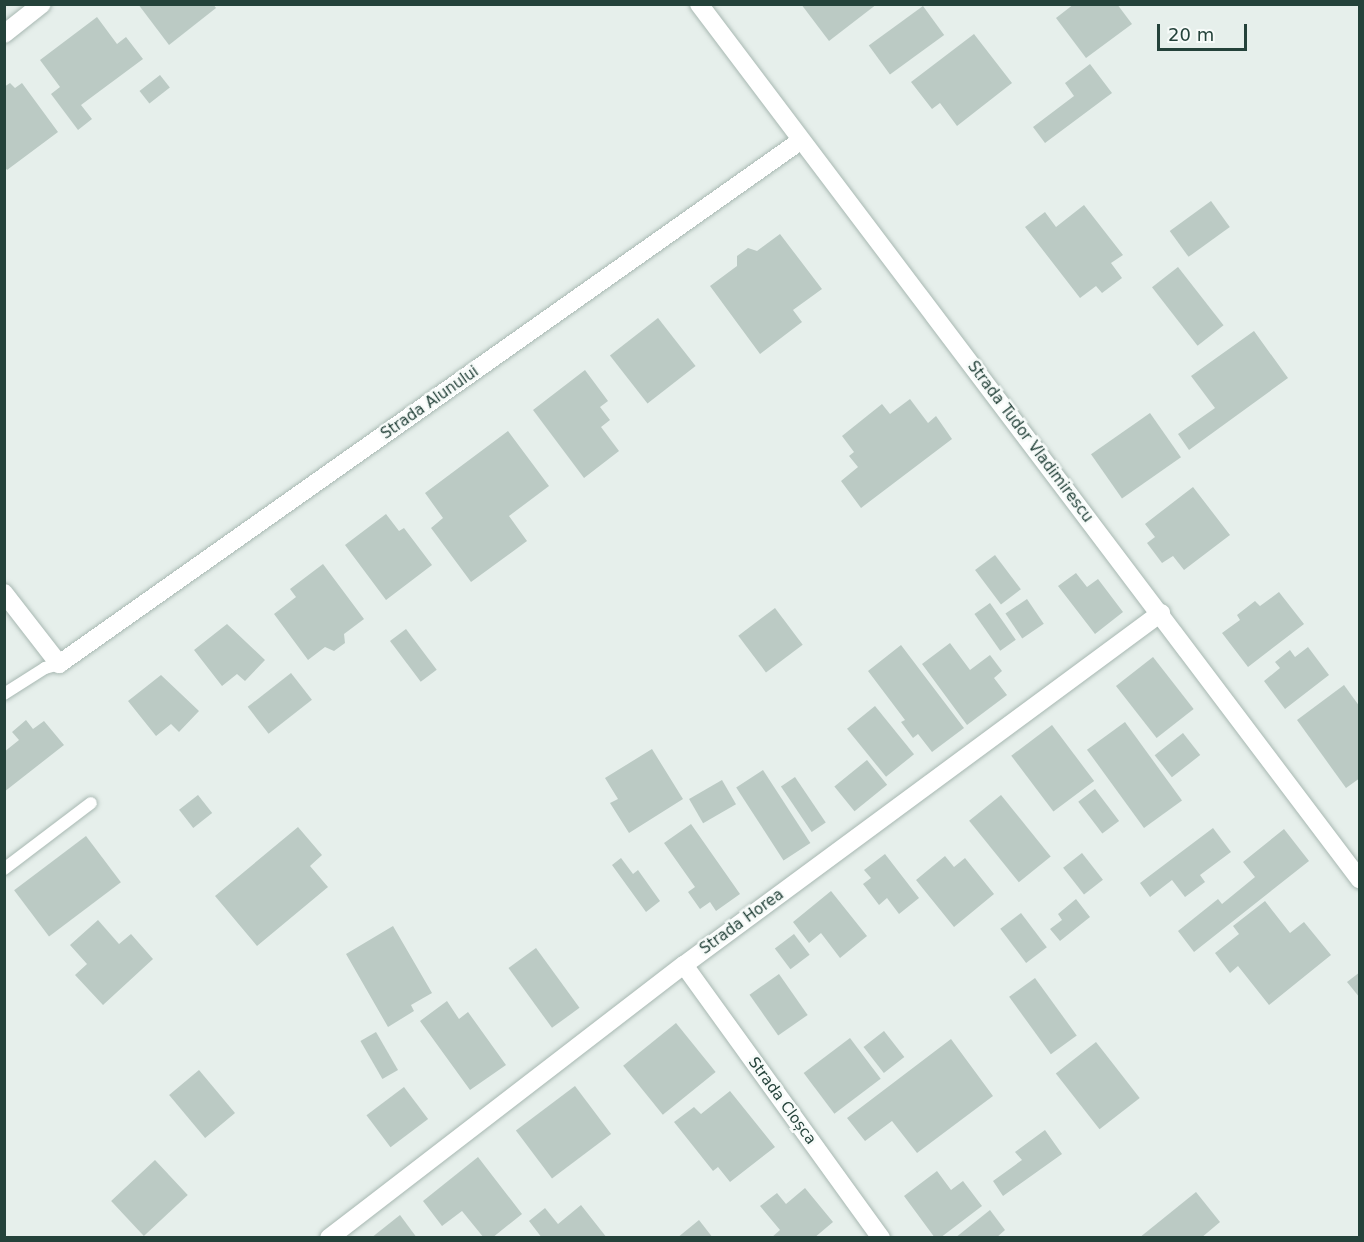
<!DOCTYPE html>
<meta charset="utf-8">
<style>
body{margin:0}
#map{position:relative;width:1364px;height:1242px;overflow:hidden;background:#e6efeb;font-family:"DejaVu Sans",sans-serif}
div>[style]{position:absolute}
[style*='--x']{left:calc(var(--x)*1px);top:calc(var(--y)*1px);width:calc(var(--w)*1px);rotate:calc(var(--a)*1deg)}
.building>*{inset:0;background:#bbcac4;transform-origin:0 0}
.roads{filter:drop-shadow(0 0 2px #a8b8b2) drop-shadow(0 0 2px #a8b8b2)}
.service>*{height:12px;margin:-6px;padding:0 6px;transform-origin:6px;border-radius:6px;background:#fff}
.minor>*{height:18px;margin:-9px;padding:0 9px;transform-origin:9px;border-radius:9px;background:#fff}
.tertiary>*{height:18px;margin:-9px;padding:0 9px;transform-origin:9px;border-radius:9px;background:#fff}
span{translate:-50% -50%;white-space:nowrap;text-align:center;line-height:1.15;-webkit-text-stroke:5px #f7fbf9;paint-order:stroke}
.street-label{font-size:15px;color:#24423a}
.frame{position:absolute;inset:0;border:6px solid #24423a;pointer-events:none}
.scale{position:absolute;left:1157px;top:24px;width:90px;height:27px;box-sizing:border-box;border:3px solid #24423a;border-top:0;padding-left:8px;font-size:18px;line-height:21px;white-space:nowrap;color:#24423a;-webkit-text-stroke:4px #f7fbf9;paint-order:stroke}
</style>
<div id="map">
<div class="building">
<i style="clip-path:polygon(138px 4px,213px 4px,216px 8px,169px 45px)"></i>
<i style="clip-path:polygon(801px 4px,877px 4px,829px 41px)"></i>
<i style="clip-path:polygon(1074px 4px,1117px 4px,1132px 24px,1086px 58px,1056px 18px)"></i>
<i style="left:923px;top:6px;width:36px;height:67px;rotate:54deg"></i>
<i style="clip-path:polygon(97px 17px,117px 44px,126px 37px,143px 59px,81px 105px,92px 119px,78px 130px,51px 94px,60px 87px,40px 60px)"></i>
<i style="clip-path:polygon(974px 34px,1012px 83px,957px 126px,940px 103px,932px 109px,911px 82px)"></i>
<i style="clip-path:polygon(1090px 64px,1112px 93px,1045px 143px,1033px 127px,1074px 96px,1065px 83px)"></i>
<i style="left:160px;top:75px;width:16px;height:26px;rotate:52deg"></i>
<i style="clip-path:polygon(10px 83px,15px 88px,22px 83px,58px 132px,7px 170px,4px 166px,4px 87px)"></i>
<i style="left:1211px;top:201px;width:32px;height:51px;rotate:54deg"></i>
<i style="clip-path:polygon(1084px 205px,1123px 255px,1111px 263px,1122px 278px,1102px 293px,1096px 286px,1080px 298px,1025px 227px,1045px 212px,1056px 227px)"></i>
<i style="clip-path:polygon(780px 234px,822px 289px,793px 310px,802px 322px,760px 354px,710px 286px,737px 266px,737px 256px,748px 248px,757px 251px)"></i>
<i style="left:1178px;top:267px;width:74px;height:33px;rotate:52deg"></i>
<i style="left:658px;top:318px;width:61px;height:61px;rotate:52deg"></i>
<i style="clip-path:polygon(1254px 331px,1288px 378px,1189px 450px,1178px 434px,1215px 408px,1191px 376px)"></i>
<i style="clip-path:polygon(585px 370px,608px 401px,600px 407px,610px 420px,601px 427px,619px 451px,584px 478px,533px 410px)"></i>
<i style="clip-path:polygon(910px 399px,928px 423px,936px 416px,952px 439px,861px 508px,841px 481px,858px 467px,849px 456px,854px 452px,842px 436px,882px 404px,890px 414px)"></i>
<i style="left:1150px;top:413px;width:54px;height:72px;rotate:55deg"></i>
<i style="clip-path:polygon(508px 431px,549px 486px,509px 516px,527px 541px,471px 582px,431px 528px,443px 518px,425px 493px)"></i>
<i style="clip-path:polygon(1193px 487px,1230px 535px,1184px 570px,1173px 556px,1162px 563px,1147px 543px,1155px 537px,1145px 524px)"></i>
<i style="clip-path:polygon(386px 514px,399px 531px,404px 528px,432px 565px,386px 600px,345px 545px)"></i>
<i style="left:995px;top:555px;width:43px;height:25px;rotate:53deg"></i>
<i style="clip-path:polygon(323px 564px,364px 619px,344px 634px,345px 643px,334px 651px,325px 647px,308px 660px,274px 614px,296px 597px,290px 589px)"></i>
<i style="clip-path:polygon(1076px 573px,1087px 587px,1098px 579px,1123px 612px,1095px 634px,1058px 586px)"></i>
<i style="clip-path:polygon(1279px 592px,1304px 624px,1248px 667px,1222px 633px,1240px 620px,1237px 615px,1255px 601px,1260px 606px)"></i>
<i style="left:1027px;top:599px;width:30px;height:26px;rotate:56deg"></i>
<i style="left:990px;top:603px;width:45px;height:19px;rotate:55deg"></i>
<i style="left:775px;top:608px;width:46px;height:46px;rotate:53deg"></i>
<i style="clip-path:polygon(227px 624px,265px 660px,245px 681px,237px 674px,222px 686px,194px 650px)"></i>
<i style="left:406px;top:629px;width:51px;height:20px;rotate:53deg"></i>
<i style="clip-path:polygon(950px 643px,970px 670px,990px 655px,1002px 671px,994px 678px,1007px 695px,967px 725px,922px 664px)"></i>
<i style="clip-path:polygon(901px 645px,964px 728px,932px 752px,918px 734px,913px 738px,901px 722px,905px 720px,868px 671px)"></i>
<i style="clip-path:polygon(1308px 647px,1329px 675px,1285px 709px,1264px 681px,1280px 668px,1275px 662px,1290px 650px,1295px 657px)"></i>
<i style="left:1153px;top:657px;width:66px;height:47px;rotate:52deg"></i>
<i style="left:291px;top:673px;width:34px;height:55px;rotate:52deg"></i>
<i style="clip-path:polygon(161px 675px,199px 711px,179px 732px,171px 724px,156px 736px,128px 701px)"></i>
<i style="clip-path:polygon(1344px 685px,1360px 707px,1360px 778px,1346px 788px,1297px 720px)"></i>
<i style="left:875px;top:706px;width:62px;height:36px;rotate:51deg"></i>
<i style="clip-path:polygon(26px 720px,33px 729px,44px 721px,64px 745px,4px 792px,4px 752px,19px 740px,12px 732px)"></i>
<i style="left:1125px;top:722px;width:97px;height:47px;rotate:54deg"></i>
<i style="left:1052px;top:725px;width:70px;height:51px;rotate:53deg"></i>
<i style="left:1183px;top:733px;width:28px;height:36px;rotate:52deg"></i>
<i style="clip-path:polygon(652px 749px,683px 799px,629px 833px,610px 803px,618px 799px,605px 778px)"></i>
<i style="left:867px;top:760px;width:32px;height:42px;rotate:51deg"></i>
<i style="left:763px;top:770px;width:87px;height:32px;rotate:57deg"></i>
<i style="left:795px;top:777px;width:55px;height:17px;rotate:56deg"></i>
<i style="left:722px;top:780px;width:28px;height:38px;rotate:60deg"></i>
<i style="left:1095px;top:789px;width:40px;height:21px;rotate:53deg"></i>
<i style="left:198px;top:795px;width:23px;height:24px;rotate:52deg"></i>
<i style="left:1001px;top:795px;width:79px;height:41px;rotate:51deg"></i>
<i style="clip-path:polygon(691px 824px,740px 894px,716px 911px,710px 902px,700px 909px,688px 892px,695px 887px,664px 843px)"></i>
<i style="clip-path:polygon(298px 827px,322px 855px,310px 866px,328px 887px,257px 946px,215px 896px)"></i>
<i style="clip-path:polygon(1213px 828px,1231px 852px,1200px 875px,1205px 882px,1185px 897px,1172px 880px,1150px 897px,1140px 883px)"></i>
<i style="clip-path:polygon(1284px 829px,1309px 861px,1194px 952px,1178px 931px,1218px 899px,1222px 904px,1255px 877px,1243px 862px)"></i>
<i style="left:86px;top:836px;width:58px;height:90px;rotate:53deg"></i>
<i style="left:1082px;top:853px;width:34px;height:24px;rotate:52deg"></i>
<i style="clip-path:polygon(885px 854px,919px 898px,899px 914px,887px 898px,879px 905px,863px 884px,871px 878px,864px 870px)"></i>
<i style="clip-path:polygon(945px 856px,954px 867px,965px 858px,994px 894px,954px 927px,916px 880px)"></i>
<i style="clip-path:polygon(621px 858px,633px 874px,638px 870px,660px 901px,646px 912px,612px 865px)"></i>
<i style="clip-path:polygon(831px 891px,867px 936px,840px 958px,821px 933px,809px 943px,793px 922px)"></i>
<i style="clip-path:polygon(1076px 899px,1090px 917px,1060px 941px,1050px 929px,1062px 920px,1058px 914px)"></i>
<i style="clip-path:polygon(1265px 901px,1290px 933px,1304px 922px,1331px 955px,1269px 1005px,1238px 966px,1230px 973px,1215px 953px,1239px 934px,1233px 926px)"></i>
<i style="left:1021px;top:913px;width:43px;height:26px;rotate:53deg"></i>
<i style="clip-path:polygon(98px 920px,119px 944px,131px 934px,153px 959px,103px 1005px,75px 975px,87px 964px,70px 945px)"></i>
<i style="clip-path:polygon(393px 926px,432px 993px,411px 1005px,414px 1011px,388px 1027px,346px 954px)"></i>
<i style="left:794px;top:934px;width:26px;height:24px;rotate:53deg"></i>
<i style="left:536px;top:948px;width:74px;height:34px;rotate:54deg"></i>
<i style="clip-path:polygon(1360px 972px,1360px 998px,1347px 982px)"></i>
<i style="left:779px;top:974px;width:50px;height:36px;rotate:55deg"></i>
<i style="left:1035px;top:978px;width:71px;height:32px;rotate:54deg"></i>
<i style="clip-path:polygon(447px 1001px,459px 1019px,468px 1012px,506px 1065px,470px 1090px,420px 1021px)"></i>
<i style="left:676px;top:1023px;width:63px;height:68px;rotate:51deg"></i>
<i style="left:884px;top:1031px;width:33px;height:26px;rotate:52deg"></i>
<i style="left:376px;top:1032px;width:44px;height:18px;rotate:60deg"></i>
<i style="left:850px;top:1038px;width:51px;height:58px;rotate:53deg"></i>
<i style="clip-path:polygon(951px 1039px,993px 1096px,917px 1153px,892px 1121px,865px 1141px,847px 1118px)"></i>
<i style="left:1096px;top:1042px;width:71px;height:51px;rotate:52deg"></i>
<i style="left:199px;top:1070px;width:56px;height:39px;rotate:50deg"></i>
<i style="left:575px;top:1086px;width:60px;height:74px;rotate:53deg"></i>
<i style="left:404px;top:1087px;width:40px;height:47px;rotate:53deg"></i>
<i style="clip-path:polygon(730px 1091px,775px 1147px,730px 1182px,718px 1167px,713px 1171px,674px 1122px,694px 1107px,701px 1114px)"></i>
<i style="clip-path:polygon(1045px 1130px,1062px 1154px,1003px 1196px,993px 1181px,1022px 1160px,1015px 1152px)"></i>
<i style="clip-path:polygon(478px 1157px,522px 1214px,492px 1238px,484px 1238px,462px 1211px,442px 1226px,423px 1201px)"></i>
<i style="left:155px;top:1160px;width:48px;height:60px;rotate:47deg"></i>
<i style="clip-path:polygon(937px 1171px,951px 1190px,963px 1181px,982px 1206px,940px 1238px,935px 1238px,904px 1196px)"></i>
<i style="clip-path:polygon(805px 1188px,833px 1222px,814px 1238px,771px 1238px,780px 1230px,760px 1206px,777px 1193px,786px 1204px)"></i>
<i style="clip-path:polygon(1196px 1192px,1220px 1222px,1201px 1238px,1139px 1238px)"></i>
<i style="clip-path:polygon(581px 1205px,607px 1238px,542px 1238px,529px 1221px,545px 1208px,558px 1224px)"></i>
<i style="clip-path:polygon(990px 1210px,1005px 1230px,996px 1238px,955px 1238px)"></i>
<i style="clip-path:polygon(400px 1215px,417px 1238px,371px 1238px)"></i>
<i style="clip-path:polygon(699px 1220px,713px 1238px,677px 1238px)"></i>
</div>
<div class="roads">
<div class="service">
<i style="--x:4;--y:694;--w:49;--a:-32.4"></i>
<i style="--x:45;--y:668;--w:15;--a:-16"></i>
<i style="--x:4;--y:869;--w:109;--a:-37.2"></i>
</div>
<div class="minor">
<i style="--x:4;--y:593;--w:90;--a:52.2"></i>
<i style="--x:59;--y:664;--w:907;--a:-35.21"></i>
<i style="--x:684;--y:965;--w:337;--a:54.2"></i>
<i style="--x:329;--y:1238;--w:448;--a:-37.6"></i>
<i style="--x:684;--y:965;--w:593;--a:-36.43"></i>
</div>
<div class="tertiary">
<i style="--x:699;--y:4;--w:1097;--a:52.96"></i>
<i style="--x:4;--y:34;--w:48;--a:-38.3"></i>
</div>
</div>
<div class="street-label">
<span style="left:430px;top:403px;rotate:-35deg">Strada Alunului</span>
<span style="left:1030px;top:442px;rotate:53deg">Strada Tudor Vladimirescu</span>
<span style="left:742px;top:922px;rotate:-36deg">Strada Horea</span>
<span style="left:782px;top:1101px;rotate:54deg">Strada Cloșca</span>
</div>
<div class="frame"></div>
<div class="scale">20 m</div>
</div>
